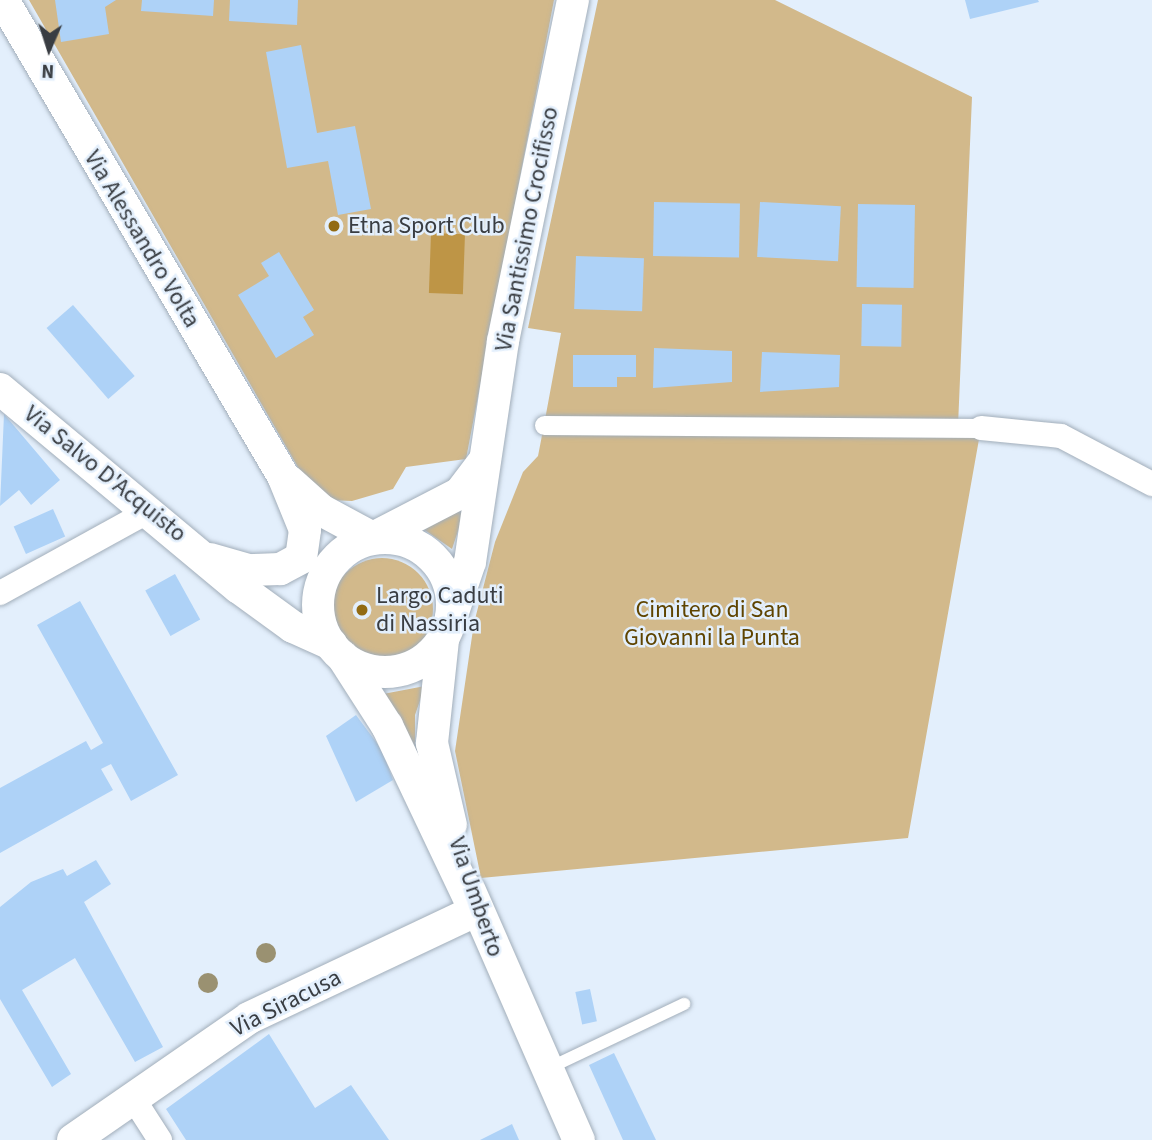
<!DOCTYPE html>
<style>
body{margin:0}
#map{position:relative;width:1152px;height:1140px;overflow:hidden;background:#e3effc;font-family:"Source Sans 3",sans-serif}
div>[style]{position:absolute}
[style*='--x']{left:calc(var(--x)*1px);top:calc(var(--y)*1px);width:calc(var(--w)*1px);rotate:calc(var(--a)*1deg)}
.green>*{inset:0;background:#d2b98b}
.round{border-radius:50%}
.water>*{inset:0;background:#be9546;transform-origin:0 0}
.building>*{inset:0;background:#aed2f7;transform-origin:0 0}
.roads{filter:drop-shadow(0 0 2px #a2aeba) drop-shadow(0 0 2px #a2aeba)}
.service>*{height:12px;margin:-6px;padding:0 6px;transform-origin:6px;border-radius:6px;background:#fff}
.pedestrian>*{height:19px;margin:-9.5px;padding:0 9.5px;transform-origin:9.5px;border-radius:9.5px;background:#fff}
.minor>*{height:24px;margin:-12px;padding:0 12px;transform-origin:12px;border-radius:12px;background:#fff}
.tertiary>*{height:32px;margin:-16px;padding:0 16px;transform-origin:16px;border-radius:16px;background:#fff}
.tertiary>.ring{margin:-16px;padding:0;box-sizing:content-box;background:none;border:32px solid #fff;border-radius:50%}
.trees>*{width:20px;height:20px;margin:-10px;border-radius:50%;background:#9a9171}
.dots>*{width:19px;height:19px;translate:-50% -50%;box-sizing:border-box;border:4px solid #e3effc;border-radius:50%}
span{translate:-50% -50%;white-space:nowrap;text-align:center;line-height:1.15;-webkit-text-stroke:5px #e3effc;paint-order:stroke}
.poi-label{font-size:24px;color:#393d42}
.left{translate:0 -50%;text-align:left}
.street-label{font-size:24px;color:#393d42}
.park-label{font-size:24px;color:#5f4400}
.north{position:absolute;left:14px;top:14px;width:70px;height:70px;-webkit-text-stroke:5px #e3effc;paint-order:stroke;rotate:183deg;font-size:19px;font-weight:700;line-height:28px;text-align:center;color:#393d42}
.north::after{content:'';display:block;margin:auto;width:24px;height:32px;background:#393d42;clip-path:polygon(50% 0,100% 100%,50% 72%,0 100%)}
</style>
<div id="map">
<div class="green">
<i style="clip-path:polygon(29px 0,554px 0,466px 459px,406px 467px,393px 489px,352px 501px,329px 500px,303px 476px)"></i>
<i style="clip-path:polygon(598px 0,775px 0,972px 97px,958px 426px,981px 428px,908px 838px,481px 878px,455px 751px,474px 623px,495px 542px,523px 472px,538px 456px,544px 425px,561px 333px,528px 328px)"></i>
<i style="clip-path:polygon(468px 501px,452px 549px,419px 526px)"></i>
<i class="round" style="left:331px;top:558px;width:102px;height:102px"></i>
<i style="clip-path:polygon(425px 686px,415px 715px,415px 751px,383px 694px)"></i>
</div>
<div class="water">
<i style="left:431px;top:233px;width:34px;height:60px;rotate:2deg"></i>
</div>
<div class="building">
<i style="clip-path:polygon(55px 0,116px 0,105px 7px,109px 34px,61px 42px)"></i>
<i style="clip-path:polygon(142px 0,214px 0,213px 16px,141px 11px)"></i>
<i style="clip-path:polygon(230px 0,298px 0,297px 25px,229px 21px)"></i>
<i style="clip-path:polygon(965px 0,1038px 0,1039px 2px,970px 19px)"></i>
<i style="clip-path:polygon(301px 45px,317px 133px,355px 126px,371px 209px,338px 215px,328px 161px,287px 168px,266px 52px)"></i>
<i style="left:654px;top:202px;width:86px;height:54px;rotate:1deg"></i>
<i style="left:760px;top:202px;width:81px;height:55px;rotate:3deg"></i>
<i style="left:858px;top:204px;width:57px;height:83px;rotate:1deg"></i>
<i style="clip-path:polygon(279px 252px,314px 310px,303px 317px,314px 335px,276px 358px,238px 295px,269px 276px,261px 263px)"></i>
<i style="left:576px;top:256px;width:68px;height:53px;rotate:2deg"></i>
<i style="left:862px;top:304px;width:40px;height:42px;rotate:1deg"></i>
<i style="left:73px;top:305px;width:94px;height:35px;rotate:49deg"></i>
<i style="clip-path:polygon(654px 348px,732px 351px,732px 382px,653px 388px)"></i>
<i style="clip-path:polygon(762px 352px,840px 355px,839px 387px,760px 392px)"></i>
<i style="clip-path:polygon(573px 355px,636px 355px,636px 377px,617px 377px,617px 387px,573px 387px)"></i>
<i style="clip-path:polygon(4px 414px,60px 480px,31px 505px,19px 490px,0 506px)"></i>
<i style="left:53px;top:509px;width:30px;height:43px;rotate:66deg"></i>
<i style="left:175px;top:574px;width:52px;height:34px;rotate:61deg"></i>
<i style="clip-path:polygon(80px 601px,178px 775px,131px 801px,111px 764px,101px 769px,113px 790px,0 853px,0 788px,86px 741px,91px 750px,103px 743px,37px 625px)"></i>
<i style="clip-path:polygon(356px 715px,382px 750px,393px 780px,356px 802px,326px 736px)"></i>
<i style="clip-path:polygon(96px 860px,111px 884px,84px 902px,163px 1047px,135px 1062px,75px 958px,22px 990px,71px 1074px,52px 1087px,0 999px,0 907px,31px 882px,63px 869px,67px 876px)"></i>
<i style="left:590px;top:989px;width:33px;height:15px;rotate:78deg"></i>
<i style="clip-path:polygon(269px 1034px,315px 1108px,351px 1085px,389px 1140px,186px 1140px,166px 1109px)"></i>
<i style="clip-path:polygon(614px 1053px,656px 1140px,623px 1140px,589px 1065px)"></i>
<i style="clip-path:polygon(512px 1124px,519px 1140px,480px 1140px)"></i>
</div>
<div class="roads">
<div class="service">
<i style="--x:547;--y:1069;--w:152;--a:-25.4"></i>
</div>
<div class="pedestrian">
<i style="--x:544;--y:425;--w:437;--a:0.4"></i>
</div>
<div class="minor">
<i style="--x:981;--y:428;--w:80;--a:5.7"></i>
<i style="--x:1061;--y:436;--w:103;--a:27.8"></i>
<i style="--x:0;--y:593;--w:170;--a:-28.8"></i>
<i style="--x:133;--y:1098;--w:50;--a:57.3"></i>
</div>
<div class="tertiary">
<i style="--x:3;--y:0;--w:552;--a:59.53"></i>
<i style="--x:283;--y:476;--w:58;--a:67.8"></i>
<i style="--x:305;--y:530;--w:28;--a:98"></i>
<i style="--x:301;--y:558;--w:24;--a:152"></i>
<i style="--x:280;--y:569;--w:32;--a:178"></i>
<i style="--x:248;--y:570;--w:40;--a:-164"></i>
<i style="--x:0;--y:389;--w:310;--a:39.8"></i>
<i style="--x:238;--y:587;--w:68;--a:36"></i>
<i style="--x:293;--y:627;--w:42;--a:24.1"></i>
<i style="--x:290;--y:482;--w:42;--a:42.1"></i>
<i style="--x:321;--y:510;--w:59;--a:28.3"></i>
<i style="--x:373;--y:538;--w:98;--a:-27.3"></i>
<i style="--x:460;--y:493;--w:40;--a:-53"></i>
<i class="ring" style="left:318px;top:538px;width:102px;height:102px"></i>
<i style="--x:451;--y:618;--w:59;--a:-71.3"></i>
<i style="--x:470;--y:562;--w:223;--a:-81.5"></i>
<i style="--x:503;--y:341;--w:348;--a:-78.4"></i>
<i style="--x:443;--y:640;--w:104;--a:96.1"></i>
<i style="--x:432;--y:743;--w:84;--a:77"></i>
<i style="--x:470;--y:891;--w:272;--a:66.4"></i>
<i style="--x:73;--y:1140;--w:214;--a:-34.7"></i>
<i style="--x:249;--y:1018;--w:250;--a:-25.3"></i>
<i style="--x:475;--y:911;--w:205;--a:-115.4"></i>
<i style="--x:387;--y:726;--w:83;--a:-122.7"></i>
</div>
</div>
<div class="trees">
<i style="left:266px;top:953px"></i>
<i style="left:208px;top:983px"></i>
</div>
<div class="dots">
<i style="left:334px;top:226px;background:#926b13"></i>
<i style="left:362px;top:610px;background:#926b13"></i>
</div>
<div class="poi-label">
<span class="left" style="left:348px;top:226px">Etna Sport Club</span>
<span class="left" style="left:376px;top:610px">Largo Caduti<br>di Nassiria</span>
</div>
<div class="street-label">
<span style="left:527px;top:229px;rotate:-79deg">Via Santissimo Crocifisso</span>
<span style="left:142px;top:239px;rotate:59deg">Via Alessandro Volta</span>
<span style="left:105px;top:474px;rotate:39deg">Via Salvo D'Acquisto</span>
<span style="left:476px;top:897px;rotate:71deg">Via Umberto</span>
<span style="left:286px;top:1003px;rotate:-27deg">Via Siracusa</span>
</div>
<div class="park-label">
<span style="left:712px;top:624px">Cimitero di San<br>Giovanni la Punta</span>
</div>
<div class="north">N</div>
</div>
